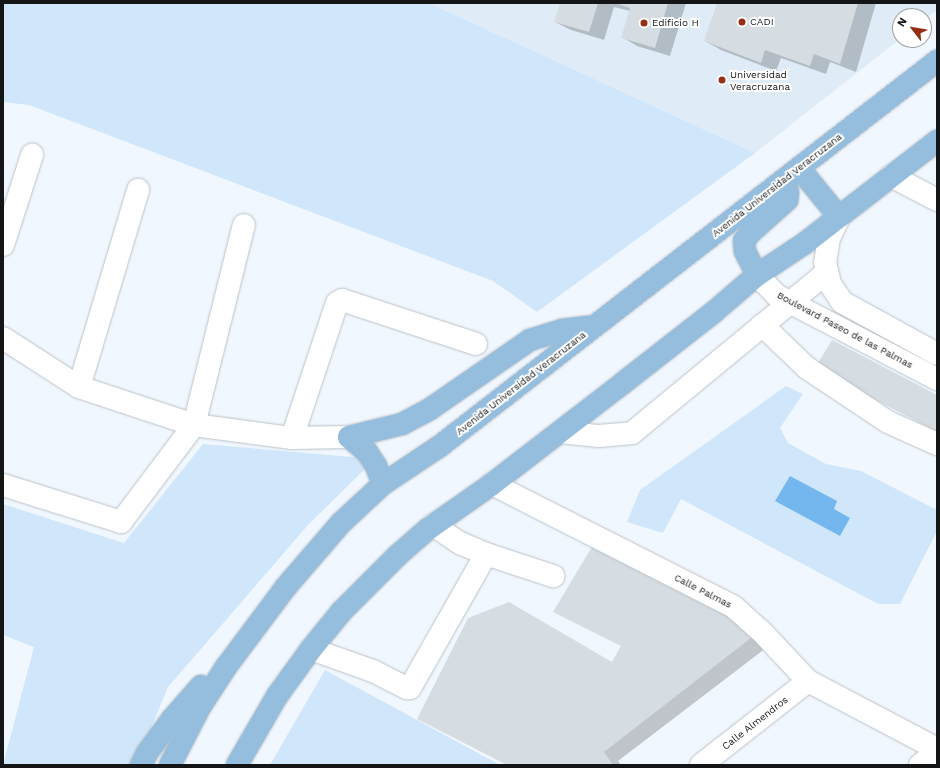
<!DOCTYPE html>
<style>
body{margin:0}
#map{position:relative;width:940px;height:768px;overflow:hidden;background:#f1f7fe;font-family:"Work Sans",sans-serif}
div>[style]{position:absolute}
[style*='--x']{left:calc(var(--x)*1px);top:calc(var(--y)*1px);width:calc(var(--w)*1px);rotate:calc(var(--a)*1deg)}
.built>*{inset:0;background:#dfecf7}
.green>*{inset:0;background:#d0e6fa}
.water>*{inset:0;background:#74b7ee}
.shadow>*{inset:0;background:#0003}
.building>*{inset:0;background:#d5dce2}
.roads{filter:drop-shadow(0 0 1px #bbc2c8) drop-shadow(0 0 1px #bbc2c8)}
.minor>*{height:22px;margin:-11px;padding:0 11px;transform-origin:11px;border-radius:11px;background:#fff}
.major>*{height:22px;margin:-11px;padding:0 11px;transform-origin:11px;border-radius:11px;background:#95bede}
.dots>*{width:11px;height:11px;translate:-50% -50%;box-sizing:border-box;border:2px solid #fff;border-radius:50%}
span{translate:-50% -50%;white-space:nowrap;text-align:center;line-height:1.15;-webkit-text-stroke:4px #fff;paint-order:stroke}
.poi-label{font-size:10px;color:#131517}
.left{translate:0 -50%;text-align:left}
.street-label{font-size:10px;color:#131517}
.frame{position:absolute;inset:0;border:4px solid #131517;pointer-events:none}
.north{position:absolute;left:892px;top:8px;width:40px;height:40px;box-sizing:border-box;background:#fff;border:1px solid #a1a1a2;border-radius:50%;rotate:301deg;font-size:11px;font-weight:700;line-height:16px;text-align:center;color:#131517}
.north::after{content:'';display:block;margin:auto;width:14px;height:18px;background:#962e13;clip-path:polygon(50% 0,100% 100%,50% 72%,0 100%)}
</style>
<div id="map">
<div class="built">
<i style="clip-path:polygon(429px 3px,937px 3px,937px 10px,924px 20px,924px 16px,900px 16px,900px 39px,755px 153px)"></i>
</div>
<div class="green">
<i style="clip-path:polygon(3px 3px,429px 3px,755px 153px,537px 312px,493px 281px,29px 105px,3px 102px)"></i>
<i style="clip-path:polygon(786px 386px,803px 394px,780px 428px,788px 443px,826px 464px,861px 471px,937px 510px,937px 531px,900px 604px,878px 604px,681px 499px,663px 533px,627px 522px,640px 490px)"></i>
<i style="clip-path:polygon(203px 444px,375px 459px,308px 525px,168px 687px,136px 765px,3px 765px,34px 647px,3px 635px,3px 504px,124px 543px)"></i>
<i style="clip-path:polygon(325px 670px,500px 765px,270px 765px)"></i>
</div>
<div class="water">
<i style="clip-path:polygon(790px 476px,837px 501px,834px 509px,850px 518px,840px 536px,775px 501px)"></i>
</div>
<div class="shadow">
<i style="clip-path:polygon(561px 3px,686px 3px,670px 56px,637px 46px,622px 37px,630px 11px,614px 7px,604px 40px,571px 30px,555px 22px)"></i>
<i style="clip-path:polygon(718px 3px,876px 3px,856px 72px,830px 62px,826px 74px,781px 58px,776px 71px,721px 50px,705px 41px)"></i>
<i style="clip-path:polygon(729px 611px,766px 648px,618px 761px,621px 765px,507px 765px,612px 663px,622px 646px,555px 612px)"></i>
</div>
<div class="building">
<i style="clip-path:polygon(560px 3px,598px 3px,589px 32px,554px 22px)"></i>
<i style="clip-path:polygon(615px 3px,668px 3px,655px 48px,621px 38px,630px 8px)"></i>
<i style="clip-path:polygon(717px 3px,858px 3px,840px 64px,814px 54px,810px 66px,765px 50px,761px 63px,704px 41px)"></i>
<i style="clip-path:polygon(832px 340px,937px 395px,937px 432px,815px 368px)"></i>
<i style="clip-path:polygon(596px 540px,729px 610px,751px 638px,604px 752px,613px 765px,507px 765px,417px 719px,468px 618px,509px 602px,612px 662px,621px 646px,553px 612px)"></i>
</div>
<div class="roads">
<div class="minor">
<i style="--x:891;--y:176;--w:52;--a:27.6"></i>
<i style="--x:839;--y:217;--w:23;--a:115"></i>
<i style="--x:829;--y:238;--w:24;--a:99"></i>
<i style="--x:825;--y:262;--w:23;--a:77"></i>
<i style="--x:830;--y:284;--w:22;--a:56"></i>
<i style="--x:842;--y:302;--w:108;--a:28.7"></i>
<i style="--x:3;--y:245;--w:95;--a:-72.1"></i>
<i style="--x:757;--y:275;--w:28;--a:46"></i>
<i style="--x:776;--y:295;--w:182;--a:27.6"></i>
<i style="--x:762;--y:325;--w:62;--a:43.7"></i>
<i style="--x:807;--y:368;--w:97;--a:33.7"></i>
<i style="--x:888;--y:422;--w:54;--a:24.2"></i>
<i style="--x:3;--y:338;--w:90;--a:32.8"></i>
<i style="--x:79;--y:387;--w:121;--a:18.3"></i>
<i style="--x:194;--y:425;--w:99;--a:7.6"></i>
<i style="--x:292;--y:438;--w:57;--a:-1"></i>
<i style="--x:79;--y:387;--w:206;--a:-73.3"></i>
<i style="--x:560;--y:432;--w:39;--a:6"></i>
<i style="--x:599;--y:436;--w:33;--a:-5"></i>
<i style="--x:632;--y:433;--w:253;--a:-39.5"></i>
<i style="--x:292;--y:438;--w:142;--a:-71.6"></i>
<i style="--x:337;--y:303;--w:6;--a:-31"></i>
<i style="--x:342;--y:300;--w:141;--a:18.2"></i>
<i style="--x:492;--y:484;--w:271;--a:26.9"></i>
<i style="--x:734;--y:607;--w:36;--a:42"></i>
<i style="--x:761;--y:631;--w:69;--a:46.8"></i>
<i style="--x:808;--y:681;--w:146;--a:27.8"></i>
<i style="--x:3;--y:485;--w:124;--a:17.4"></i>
<i style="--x:121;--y:522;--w:121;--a:-53"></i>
<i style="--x:194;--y:425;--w:206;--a:-76"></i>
<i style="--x:433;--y:525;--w:32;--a:34"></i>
<i style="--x:460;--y:543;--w:28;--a:23"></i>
<i style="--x:486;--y:554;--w:71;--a:18.2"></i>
<i style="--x:311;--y:649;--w:66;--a:19.5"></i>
<i style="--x:373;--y:671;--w:38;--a:27"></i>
<i style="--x:407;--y:688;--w:3;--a:0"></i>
<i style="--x:410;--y:688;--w:154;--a:-60.4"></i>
<i style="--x:701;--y:765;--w:136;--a:-38.1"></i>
<i style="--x:920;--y:765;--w:22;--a:-39"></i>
</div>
<div class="major">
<i style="--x:799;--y:168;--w:63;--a:50.8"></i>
<i style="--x:757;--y:275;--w:27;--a:-117"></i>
<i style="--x:745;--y:251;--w:10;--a:-96"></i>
<i style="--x:744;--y:241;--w:10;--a:-53"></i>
<i style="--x:750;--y:233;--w:50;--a:-41.7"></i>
<i style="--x:787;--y:200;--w:7;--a:-82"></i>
<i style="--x:788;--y:193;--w:14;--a:-102"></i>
<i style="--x:349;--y:437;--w:55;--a:-13.8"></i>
<i style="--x:402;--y:424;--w:32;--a:-28"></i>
<i style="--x:430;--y:409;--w:121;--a:-34.6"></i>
<i style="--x:530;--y:340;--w:34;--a:-17"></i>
<i style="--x:562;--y:330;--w:32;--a:-7"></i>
<i style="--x:349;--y:437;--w:23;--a:40"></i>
<i style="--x:367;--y:452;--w:17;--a:57"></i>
<i style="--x:376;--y:466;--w:19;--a:69"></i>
<i style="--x:141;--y:765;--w:13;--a:-63"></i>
<i style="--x:147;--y:753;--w:42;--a:-53.7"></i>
<i style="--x:172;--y:719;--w:44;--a:-48.7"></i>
<i style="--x:170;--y:765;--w:65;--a:-62.7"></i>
<i style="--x:200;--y:707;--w:48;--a:-57"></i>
<i style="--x:226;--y:667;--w:99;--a:-53.2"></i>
<i style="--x:285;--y:588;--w:86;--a:-49.3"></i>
<i style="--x:341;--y:523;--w:57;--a:-42.9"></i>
<i style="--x:383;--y:484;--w:69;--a:-33.7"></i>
<i style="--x:440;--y:446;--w:629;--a:-37.76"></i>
<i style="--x:237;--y:765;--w:80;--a:-59.9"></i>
<i style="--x:277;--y:696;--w:58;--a:-54.1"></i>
<i style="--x:311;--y:649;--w:49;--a:-50.8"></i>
<i style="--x:342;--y:611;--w:79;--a:-45"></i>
<i style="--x:398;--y:555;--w:40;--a:-41"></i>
<i style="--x:428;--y:529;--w:78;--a:-35.1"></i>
<i style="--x:492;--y:484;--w:165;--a:-37.6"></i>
<i style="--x:623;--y:383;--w:117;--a:-38"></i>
<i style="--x:715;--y:311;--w:55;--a:-40.6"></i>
<i style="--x:757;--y:275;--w:58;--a:-33.7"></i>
<i style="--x:805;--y:243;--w:167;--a:-37.7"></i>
</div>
</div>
<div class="dots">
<i style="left:742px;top:22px;background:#962e13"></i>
<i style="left:644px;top:23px;background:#962e13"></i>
<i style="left:722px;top:80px;background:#962e13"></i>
</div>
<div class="poi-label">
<span class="left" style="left:750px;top:22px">CADI</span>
<span class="left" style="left:652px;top:23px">Edificio H</span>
<span class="left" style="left:730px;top:80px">Universidad<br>Veracruzana</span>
</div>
<div class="street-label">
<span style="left:777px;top:185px;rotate:-38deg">Avenida Universidad Veracruzana</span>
<span style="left:845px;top:330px;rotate:28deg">Boulevard Paseo de las Palmas</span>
<span style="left:521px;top:383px;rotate:-38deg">Avenida Universidad Veracruzana</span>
<span style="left:703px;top:591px;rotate:27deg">Calle Palmas</span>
<span style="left:755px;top:723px;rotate:-38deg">Calle Almendros</span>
</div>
<div class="frame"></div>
<div class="north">N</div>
</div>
